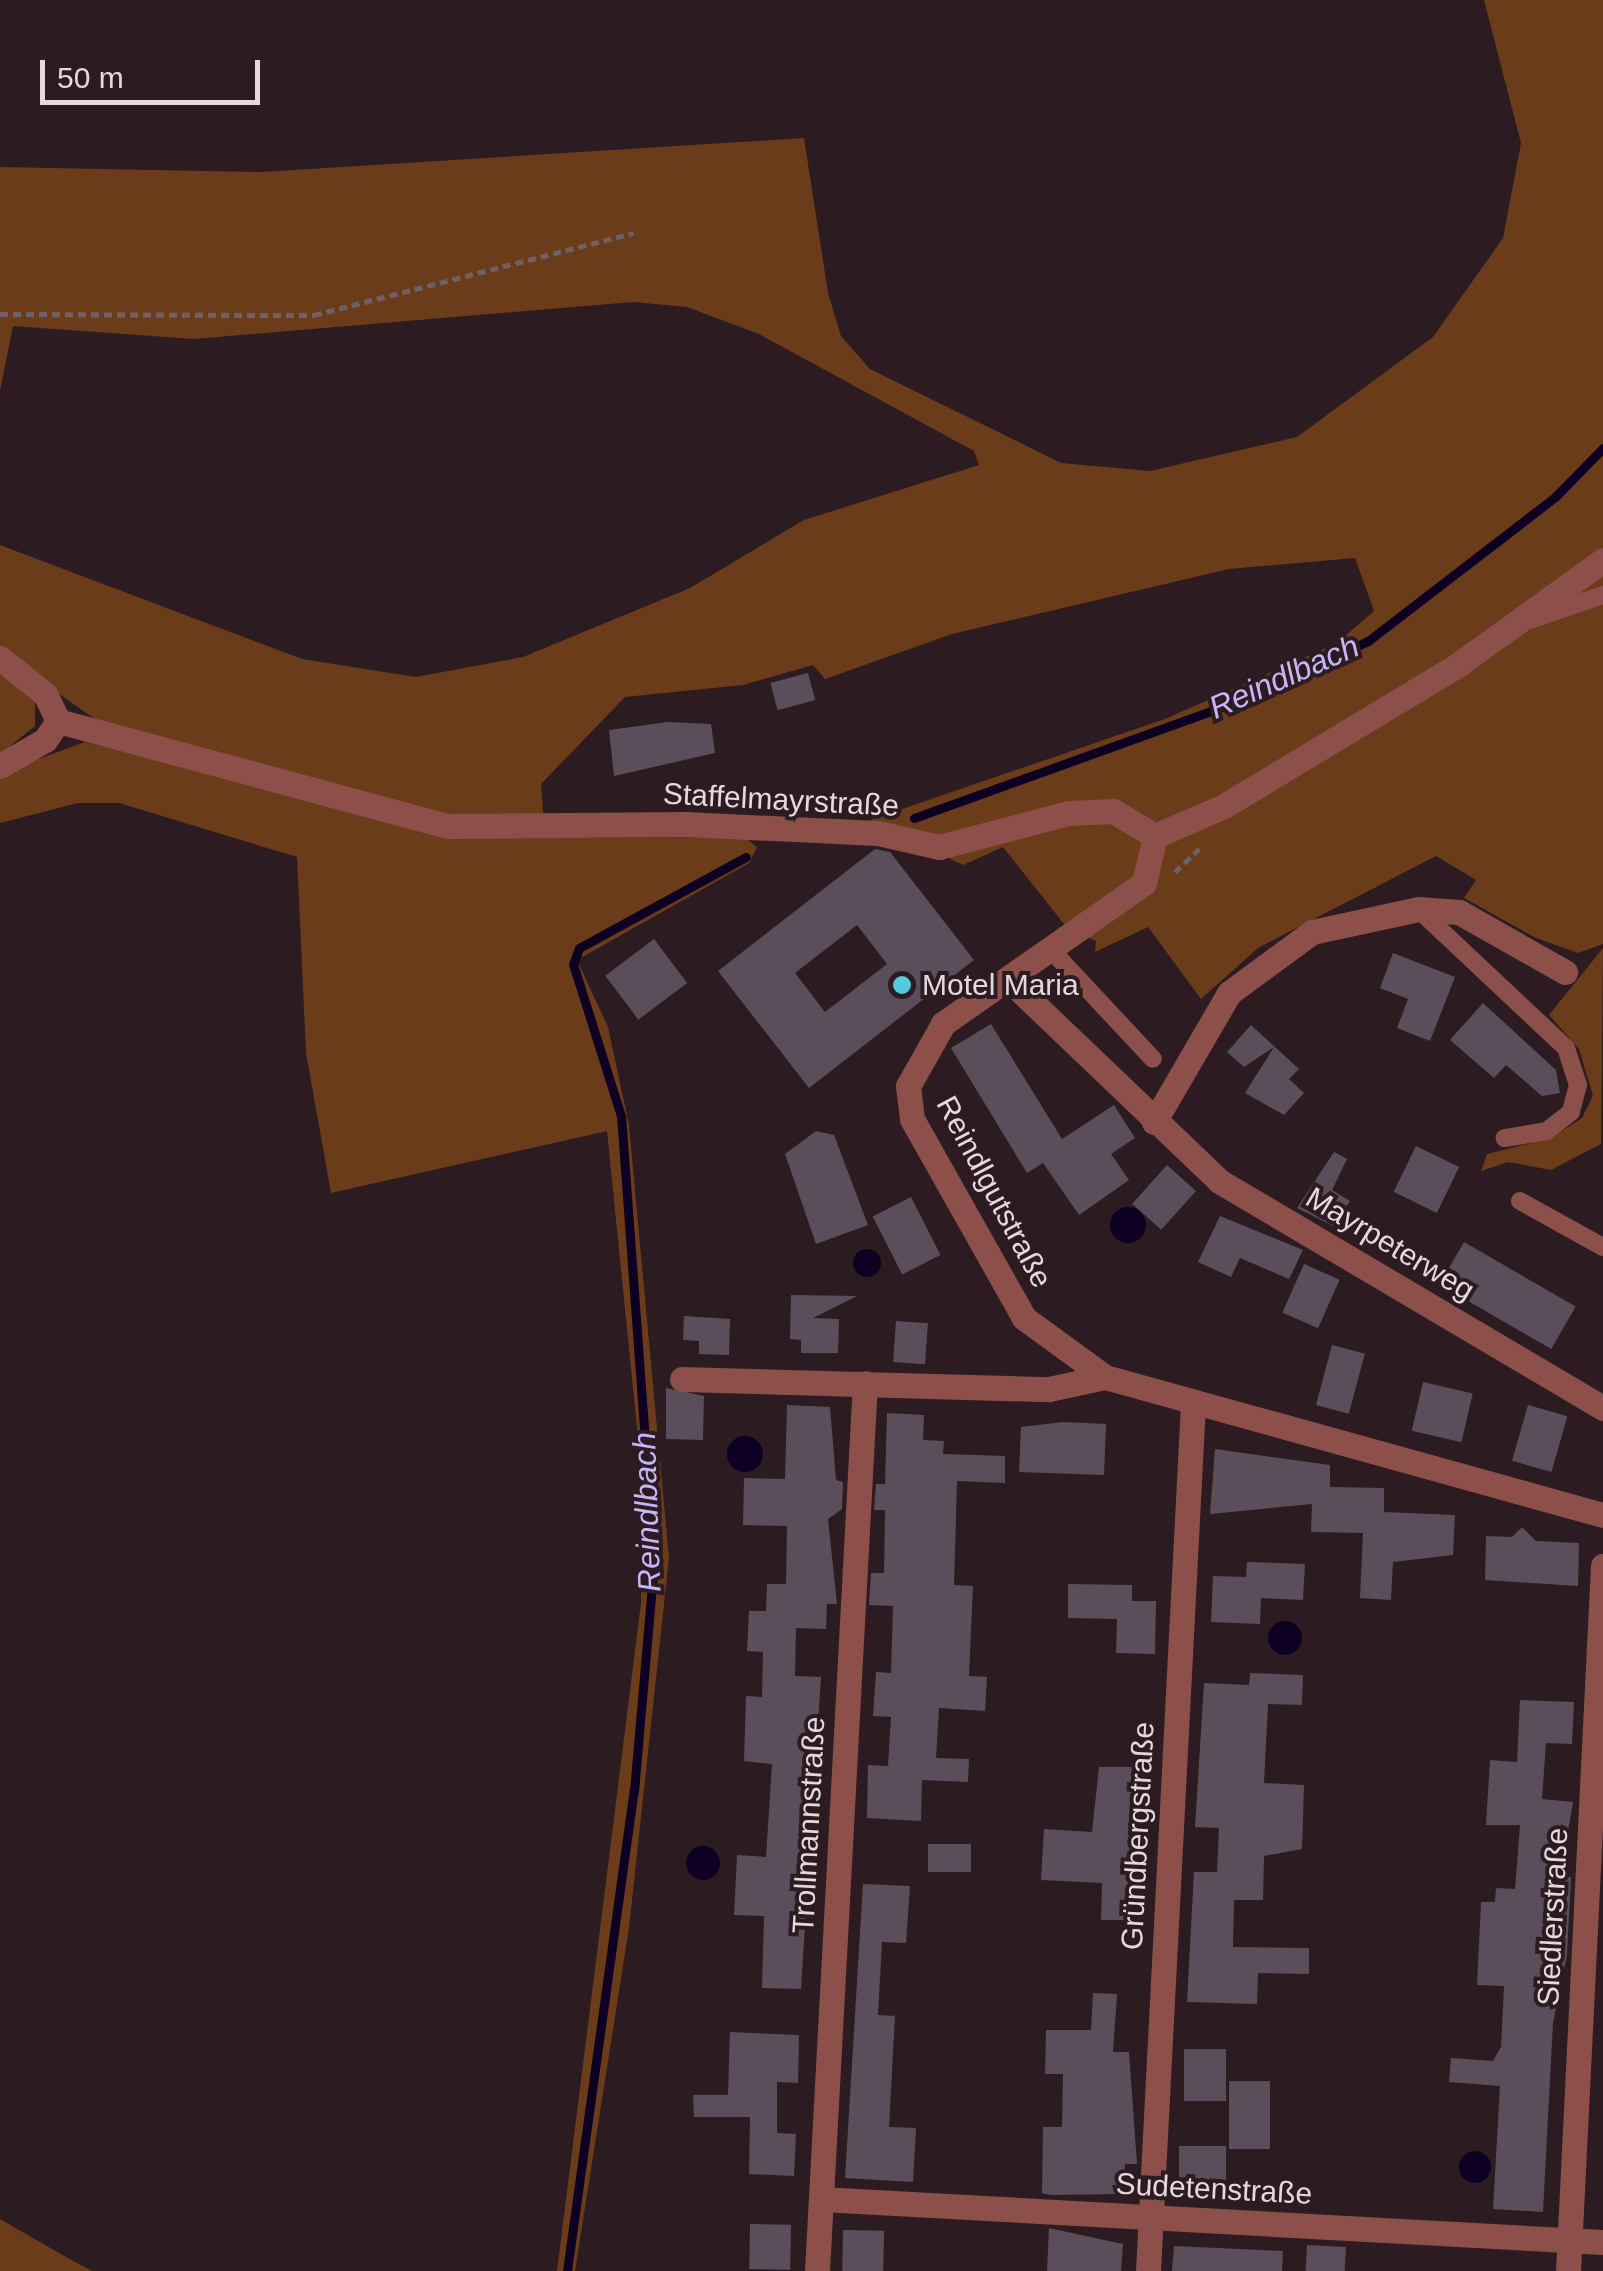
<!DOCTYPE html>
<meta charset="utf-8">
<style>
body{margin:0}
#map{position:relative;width:1603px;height:2271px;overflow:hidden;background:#2c1b21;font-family:Arial,sans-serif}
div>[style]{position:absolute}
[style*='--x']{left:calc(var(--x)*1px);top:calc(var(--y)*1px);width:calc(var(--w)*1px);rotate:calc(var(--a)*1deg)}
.green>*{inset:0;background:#6a3c1a}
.water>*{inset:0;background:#0e0023}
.round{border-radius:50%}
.stream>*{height:9px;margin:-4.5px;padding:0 4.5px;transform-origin:4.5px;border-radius:4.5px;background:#0e0023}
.building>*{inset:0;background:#5b4e5b;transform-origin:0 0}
.path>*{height:5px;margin-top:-2.5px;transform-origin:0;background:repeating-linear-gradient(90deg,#6f6066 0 8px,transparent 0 13px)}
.lane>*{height:18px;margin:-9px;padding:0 9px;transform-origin:9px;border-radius:9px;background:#8c4f4a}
.street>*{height:25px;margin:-12.5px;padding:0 12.5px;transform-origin:12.5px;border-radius:12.5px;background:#8c4f4a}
.dots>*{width:28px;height:28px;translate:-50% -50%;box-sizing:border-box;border:5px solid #2c1b21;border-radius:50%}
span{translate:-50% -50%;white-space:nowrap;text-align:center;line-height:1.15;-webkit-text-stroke:8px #2c1b21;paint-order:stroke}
.street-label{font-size:30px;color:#e5d9dd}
.poi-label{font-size:30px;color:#e5d9dd}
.left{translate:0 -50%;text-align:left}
.water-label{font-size:32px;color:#c8b5f7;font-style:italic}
.scale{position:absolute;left:40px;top:60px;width:220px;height:45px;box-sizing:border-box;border:5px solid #e5d9dd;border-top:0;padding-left:12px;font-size:30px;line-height:35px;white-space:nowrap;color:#e5d9dd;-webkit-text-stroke:8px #2c1b21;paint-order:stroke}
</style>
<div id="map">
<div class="green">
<i style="clip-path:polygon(1484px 0,1603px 0,1603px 944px,1578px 953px,1536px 938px,1464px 898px,1476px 880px,1436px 856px,1258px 948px,1201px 999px,1148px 927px,1095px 952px,1096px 941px,1068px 929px,1003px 847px,963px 865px,870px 820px,1165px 719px,1337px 643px,1374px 611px,1355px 558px,1229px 569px,952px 634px,825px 679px,813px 665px,743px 685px,625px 697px,541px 784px,544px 823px,454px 822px,102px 724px,52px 689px,35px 700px,35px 726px,0 754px,0 545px,302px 659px,416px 677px,523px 657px,690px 588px,804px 520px,979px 465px,974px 451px,759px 334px,687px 307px,633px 302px,194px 339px,13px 326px,0 391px,0 167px,262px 172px,804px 138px,828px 293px,841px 336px,870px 369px,1061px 463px,1150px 471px,1297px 437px,1433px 337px,1503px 238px,1521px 143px)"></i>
<i style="clip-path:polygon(85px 742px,483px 838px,744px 837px,757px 847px,749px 863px,577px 960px,608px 1027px,629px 1125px,669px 1558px,629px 1928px,575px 2271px,557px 2271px,641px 1603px,643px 1487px,607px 1131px,331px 1193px,306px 1053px,297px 857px,119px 803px,78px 803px,0 823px,0 773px)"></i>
<i style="clip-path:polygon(1603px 948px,1601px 1144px,1551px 1170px,1508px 1162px,1481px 1171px,1487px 1154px,1551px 1138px,1582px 1118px,1593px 1096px,1579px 1049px,1549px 1015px)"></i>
<i style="clip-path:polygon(0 2219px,66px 2257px,92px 2271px,0 2271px)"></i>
</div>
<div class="water">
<i class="round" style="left:1110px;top:1207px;width:36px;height:36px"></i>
<i class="round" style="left:853px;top:1249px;width:28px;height:28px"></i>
<i class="round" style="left:727px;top:1436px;width:36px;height:36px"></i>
<i class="round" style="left:1268px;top:1621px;width:34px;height:34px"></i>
<i class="round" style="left:686px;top:1846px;width:34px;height:34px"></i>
<i class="round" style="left:1459px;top:2151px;width:32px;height:32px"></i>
</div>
<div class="stream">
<i style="--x:914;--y:818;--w:351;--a:-19.8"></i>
<i style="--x:1244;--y:699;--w:137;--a:-25.1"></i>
<i style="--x:1368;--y:641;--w:236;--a:-37.6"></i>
<i style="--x:1555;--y:497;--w:69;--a:-45.6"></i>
<i style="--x:567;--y:2271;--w:485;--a:-82.1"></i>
<i style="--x:634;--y:1791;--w:228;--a:-85"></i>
<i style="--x:654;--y:1564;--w:449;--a:-94.2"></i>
<i style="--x:621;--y:1116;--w:159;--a:-107.5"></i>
<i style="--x:573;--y:964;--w:17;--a:-69"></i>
<i style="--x:579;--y:948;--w:190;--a:-28.6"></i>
</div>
<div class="building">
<i style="left:808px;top:673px;width:28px;height:39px;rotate:75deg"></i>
<i style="clip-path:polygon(668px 722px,711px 724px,715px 753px,614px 776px,609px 730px)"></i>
<i style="clip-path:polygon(evenodd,875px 849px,890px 852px,974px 960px,809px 1088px,718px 971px,875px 849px,857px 925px,887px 964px,825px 1012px,795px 973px,857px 925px)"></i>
<i style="left:654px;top:939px;width:55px;height:61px;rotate:53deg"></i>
<i style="clip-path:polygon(1393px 953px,1455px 977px,1430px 1041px,1397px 1028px,1408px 999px,1380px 988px)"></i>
<i style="clip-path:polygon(1483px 1003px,1556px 1070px,1560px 1093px,1542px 1096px,1506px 1065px,1494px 1078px,1450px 1040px)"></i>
<i style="clip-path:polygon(991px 1024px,1062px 1139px,1114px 1105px,1135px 1138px,1111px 1154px,1129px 1180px,1079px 1215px,1043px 1163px,1027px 1173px,951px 1048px)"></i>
<i style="clip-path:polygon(1251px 1025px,1299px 1069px,1289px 1079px,1304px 1093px,1284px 1115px,1245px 1093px,1274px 1047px,1244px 1067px,1227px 1052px)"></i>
<i style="clip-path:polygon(816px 1131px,834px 1135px,868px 1225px,816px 1244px,785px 1154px)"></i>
<i style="left:1416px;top:1146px;width:48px;height:51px;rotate:26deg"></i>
<i style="clip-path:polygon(1334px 1152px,1347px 1159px,1332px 1190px,1350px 1201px,1333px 1226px,1297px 1208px)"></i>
<i style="left:1167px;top:1165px;width:39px;height:52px;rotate:42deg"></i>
<i style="left:911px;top:1197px;width:65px;height:43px;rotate:63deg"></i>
<i style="clip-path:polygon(1220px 1216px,1303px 1250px,1289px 1279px,1240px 1258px,1231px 1277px,1198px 1262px)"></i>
<i style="left:1464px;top:1242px;width:129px;height:49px;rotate:30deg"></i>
<i style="left:1304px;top:1264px;width:39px;height:53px;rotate:24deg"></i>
<i style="clip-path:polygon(791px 1295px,857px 1296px,813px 1318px,839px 1319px,838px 1353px,801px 1353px,801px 1340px,790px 1339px)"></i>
<i style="clip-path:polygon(684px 1316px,730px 1319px,729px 1355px,699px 1354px,699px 1341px,683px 1340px)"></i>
<i style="left:896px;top:1321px;width:32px;height:41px;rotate:4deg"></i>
<i style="left:1332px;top:1345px;width:34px;height:62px;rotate:15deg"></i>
<i style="left:1423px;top:1382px;width:51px;height:50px;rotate:13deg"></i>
<i style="clip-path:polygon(666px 1388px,704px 1396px,703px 1440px,666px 1439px)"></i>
<i style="clip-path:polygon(787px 1405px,830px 1407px,836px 1480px,843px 1482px,842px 1509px,828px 1519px,837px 1604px,827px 1604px,826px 1629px,796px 1628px,795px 1676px,821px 1677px,801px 1989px,762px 1988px,764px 1916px,734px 1915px,737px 1855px,766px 1857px,772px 1764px,744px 1761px,746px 1696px,762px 1697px,763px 1652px,747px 1651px,749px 1611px,766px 1611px,767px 1584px,786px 1584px,787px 1526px,743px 1525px,744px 1478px,785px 1479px)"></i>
<i style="left:1528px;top:1405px;width:41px;height:58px;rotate:16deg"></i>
<i style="clip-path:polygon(887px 1413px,924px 1415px,923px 1440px,944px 1441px,943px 1454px,1005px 1456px,1005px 1483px,957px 1481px,954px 1585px,973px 1586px,969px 1676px,987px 1677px,985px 1711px,939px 1708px,936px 1758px,969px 1759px,968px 1782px,922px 1780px,921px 1821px,867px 1818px,868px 1765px,888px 1766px,891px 1717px,873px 1716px,876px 1672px,891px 1673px,893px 1606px,869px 1605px,871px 1573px,884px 1573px,885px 1510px,874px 1510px,876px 1484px,885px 1484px)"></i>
<i style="clip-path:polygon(1063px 1422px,1106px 1424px,1104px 1475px,1019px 1472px,1021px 1427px)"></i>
<i style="clip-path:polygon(1215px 1449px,1330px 1465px,1330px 1487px,1384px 1488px,1384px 1512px,1455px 1515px,1453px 1555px,1393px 1562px,1391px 1600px,1360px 1598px,1363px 1533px,1311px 1532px,1312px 1504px,1210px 1514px)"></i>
<i style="clip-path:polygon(1522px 1527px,1536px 1541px,1579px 1543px,1578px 1586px,1485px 1580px,1486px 1536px,1512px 1537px)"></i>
<i style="clip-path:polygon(1247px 1562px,1305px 1564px,1303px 1600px,1261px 1598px,1260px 1624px,1211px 1622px,1213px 1576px,1246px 1577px)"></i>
<i style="clip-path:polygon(1068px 1584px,1132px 1585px,1132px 1601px,1156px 1601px,1155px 1654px,1116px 1653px,1117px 1619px,1068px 1618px)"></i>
<i style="clip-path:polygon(1250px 1673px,1303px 1675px,1302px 1705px,1268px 1704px,1264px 1783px,1304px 1785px,1302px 1849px,1264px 1856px,1263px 1900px,1234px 1900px,1233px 1947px,1309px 1948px,1309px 1974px,1258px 1973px,1257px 2004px,1187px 2002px,1194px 1872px,1217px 1872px,1219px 1828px,1195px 1827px,1204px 1683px,1249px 1685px)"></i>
<i style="clip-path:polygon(1520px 1700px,1574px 1702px,1572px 1744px,1546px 1743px,1542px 1799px,1573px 1802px,1560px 1877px,1571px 1877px,1567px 1955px,1553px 2023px,1543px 2212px,1493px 2209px,1500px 2086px,1449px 2082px,1451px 2058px,1493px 2061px,1501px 2047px,1504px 1986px,1477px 1985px,1481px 1902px,1495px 1902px,1496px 1888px,1515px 1889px,1520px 1825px,1486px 1825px,1490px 1760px,1517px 1762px)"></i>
<i style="clip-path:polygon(1099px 1767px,1143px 1767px,1149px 1785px,1149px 1819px,1139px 1819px,1141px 1920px,1101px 1920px,1102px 1883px,1041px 1880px,1044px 1829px,1092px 1832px)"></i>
<i style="left:928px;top:1844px;width:43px;height:28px"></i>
<i style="clip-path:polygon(863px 1884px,910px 1886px,906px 1943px,882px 1942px,878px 2015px,895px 2016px,889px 2127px,916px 2128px,913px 2182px,845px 2178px)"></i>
<i style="clip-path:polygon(1093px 1993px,1117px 1994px,1113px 2052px,1129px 2052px,1137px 2164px,1125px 2164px,1124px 2194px,1050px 2195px,1042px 2193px,1043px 2127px,1062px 2127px,1063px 2074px,1045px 2074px,1046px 2030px,1091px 2030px)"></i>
<i style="clip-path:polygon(730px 2032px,799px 2035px,798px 2083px,777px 2082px,777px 2133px,796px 2134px,794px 2176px,749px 2174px,750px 2117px,694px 2117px,693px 2095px,728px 2095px)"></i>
<i style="left:1184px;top:2049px;width:42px;height:52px"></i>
<i style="left:1229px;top:2081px;width:41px;height:68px"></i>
<i style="left:1179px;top:2146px;width:47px;height:53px"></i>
<i style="left:750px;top:2224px;width:41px;height:45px;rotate:1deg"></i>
<i style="clip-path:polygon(1049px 2228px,1123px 2244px,1121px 2271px,1047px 2271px)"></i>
<i style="left:843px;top:2230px;width:41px;height:41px;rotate:1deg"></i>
<i style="left:1307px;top:2245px;width:39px;height:26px;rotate:3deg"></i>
<i style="clip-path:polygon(1174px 2246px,1283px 2251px,1282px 2271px,1172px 2271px)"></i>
</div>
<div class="path">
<i style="--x:0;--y:314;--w:314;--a:0.2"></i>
<i style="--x:314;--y:315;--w:330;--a:-14.4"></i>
<i style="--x:1175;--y:872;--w:39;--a:-44"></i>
</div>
<div class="lane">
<i style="--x:1530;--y:620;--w:77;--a:-18.9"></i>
<i style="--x:1418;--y:909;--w:203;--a:43.2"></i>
<i style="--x:1566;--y:1048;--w:39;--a:72"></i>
<i style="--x:1578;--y:1085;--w:28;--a:105"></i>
<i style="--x:1571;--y:1112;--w:31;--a:142"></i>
<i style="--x:1547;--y:1131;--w:43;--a:170.5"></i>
<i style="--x:1051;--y:950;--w:149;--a:46.9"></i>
<i style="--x:1520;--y:1201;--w:95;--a:29"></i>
</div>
<div class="street">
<i style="--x:0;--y:658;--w:58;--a:38.7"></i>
<i style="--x:45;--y:694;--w:30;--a:64"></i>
<i style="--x:58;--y:721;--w:23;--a:124"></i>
<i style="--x:45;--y:740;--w:52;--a:150"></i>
<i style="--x:58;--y:721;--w:403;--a:15.1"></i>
<i style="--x:447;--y:826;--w:238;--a:-0.5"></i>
<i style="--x:685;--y:824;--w:193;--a:2.7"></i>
<i style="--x:878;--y:833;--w:63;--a:12.9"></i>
<i style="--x:939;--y:847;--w:134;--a:-14.7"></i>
<i style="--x:1069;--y:813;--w:44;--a:-2.6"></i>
<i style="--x:1113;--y:811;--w:49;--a:30.8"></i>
<i style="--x:1155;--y:836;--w:48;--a:103.2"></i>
<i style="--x:1144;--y:883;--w:246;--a:145"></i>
<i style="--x:943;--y:1024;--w:71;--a:119.4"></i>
<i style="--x:908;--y:1086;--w:33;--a:83"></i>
<i style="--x:912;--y:1119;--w:228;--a:60.6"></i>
<i style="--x:1024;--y:1318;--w:100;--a:36.1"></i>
<i style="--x:1105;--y:1377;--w:517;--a:15.49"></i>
<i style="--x:1155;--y:836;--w:75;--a:-23.5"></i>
<i style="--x:1224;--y:806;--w:275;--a:-31.1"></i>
<i style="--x:1459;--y:664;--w:178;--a:-35.8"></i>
<i style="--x:1009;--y:980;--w:291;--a:43.7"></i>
<i style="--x:1219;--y:1181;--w:446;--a:30.6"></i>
<i style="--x:1154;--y:1122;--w:149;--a:-59.8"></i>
<i style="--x:1229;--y:993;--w:103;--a:-36.3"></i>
<i style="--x:1312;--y:932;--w:108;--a:-12.2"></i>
<i style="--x:1418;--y:909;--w:41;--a:4.2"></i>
<i style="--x:1459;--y:912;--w:122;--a:29.5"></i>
<i style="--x:682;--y:1379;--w:367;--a:1.6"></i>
<i style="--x:1049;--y:1389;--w:57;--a:-12.1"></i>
<i style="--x:821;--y:2199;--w:783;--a:3.15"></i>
<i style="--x:817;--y:2271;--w:889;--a:-86.91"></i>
<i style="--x:1148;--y:2271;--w:868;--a:-87.03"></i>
<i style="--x:1568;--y:2271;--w:706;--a:-87.16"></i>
</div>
<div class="dots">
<i style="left:902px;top:985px;background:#54cadd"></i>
</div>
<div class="street-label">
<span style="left:781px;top:800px;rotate:3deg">Staffelmayrstraße</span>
<span style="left:994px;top:1192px;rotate:62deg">Reindlgutstraße</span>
<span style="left:1390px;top:1244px;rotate:31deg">Mayrpeterweg</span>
<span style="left:809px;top:1825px;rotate:-87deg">Trollmannstraße</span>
<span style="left:1138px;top:1836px;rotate:-87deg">Gründbergstraße</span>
<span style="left:1553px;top:1917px;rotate:-87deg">Siedlerstraße</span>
<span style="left:1214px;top:2189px;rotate:3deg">Sudetenstraße</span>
</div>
<div class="poi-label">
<span class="left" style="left:922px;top:985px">Motel Maria</span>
</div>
<div class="water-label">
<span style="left:1284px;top:677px;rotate:-24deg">Reindlbach</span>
<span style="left:647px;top:1512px;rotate:-92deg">Reindlbach</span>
</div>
<div class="scale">50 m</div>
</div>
